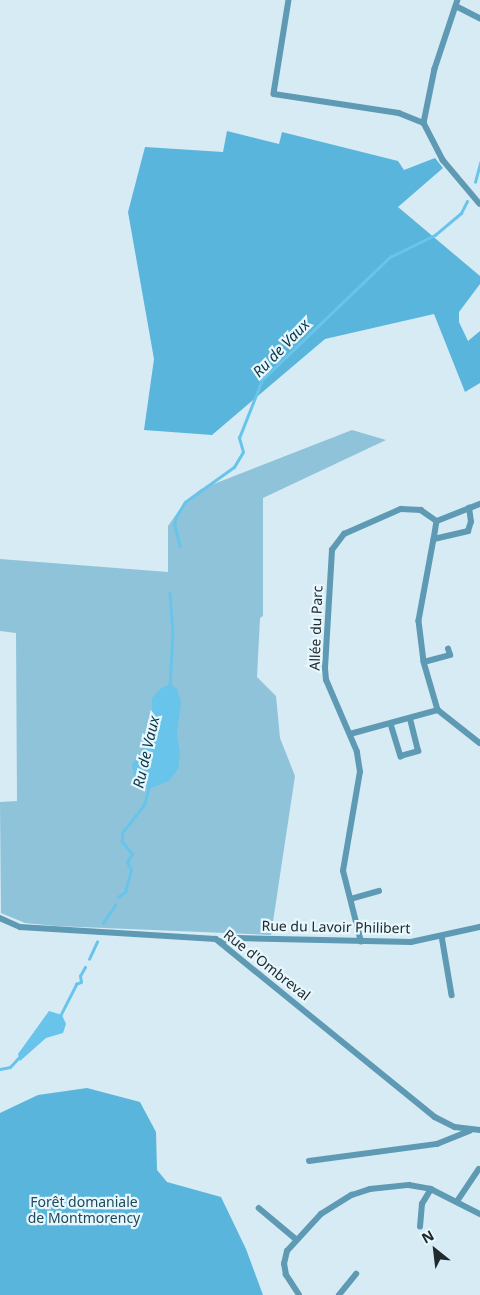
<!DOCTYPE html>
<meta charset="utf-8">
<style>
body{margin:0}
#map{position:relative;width:480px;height:1295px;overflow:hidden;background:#d7ebf4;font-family:"Noto Sans",sans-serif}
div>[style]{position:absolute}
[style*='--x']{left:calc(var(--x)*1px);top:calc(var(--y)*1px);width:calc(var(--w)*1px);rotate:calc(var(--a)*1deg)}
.green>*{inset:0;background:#8fc3da}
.forest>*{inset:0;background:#59b5db}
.water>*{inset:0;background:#68c4ea}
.stream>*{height:2.5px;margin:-1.25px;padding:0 1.25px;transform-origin:1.25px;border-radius:1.25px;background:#68c4ea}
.street>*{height:5.5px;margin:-2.75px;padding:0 2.75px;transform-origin:2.75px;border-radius:2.75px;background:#5e9ab4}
span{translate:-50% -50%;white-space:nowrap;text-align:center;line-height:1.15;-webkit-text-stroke:4.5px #e7f7fe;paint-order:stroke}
.street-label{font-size:14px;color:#222a2d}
.park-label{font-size:14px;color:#214a5a}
.water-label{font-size:15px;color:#0c3646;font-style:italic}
.north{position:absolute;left:410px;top:1225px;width:50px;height:50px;-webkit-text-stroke:4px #e7f7fe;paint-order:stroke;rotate:331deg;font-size:14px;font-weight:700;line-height:20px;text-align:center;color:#222a2d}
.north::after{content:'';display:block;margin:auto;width:18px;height:22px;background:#222a2d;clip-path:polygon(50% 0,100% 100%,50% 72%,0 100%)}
</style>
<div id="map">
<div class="green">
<i style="clip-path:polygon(352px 430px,386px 440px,263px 498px,263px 616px,260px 618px,257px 677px,276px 696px,280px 738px,295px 776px,271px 935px,56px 926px,25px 923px,1px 913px,0 802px,17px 801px,16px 633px,0 631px,0 559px,168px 572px,168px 526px,185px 502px,201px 489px)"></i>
</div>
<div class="forest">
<i style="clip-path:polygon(227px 131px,279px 144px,282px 132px,398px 161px,404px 170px,435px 158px,443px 168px,398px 207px,480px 276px,480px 284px,459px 312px,459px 322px,468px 341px,480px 331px,480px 383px,465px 392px,434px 314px,325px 339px,212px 435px,144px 430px,154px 359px,128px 212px,145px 147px,223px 152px)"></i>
<i style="clip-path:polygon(87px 1088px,140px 1102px,156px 1132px,157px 1170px,167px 1182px,221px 1197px,246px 1249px,263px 1295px,0 1295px,0 1113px,38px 1095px)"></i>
</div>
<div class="water">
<i style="clip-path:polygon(171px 684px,177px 689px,181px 702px,177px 734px,180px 754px,178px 769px,169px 781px,148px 789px,136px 786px,132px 764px,147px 743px,152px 729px,152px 698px,161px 688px)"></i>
<i style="clip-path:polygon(49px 1011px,62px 1015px,66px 1024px,63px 1033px,46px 1038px,20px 1061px,18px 1054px)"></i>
</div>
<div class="stream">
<i style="--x:475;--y:182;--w:20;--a:-75"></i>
<i style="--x:180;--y:547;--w:23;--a:-105"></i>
<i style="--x:174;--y:525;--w:8;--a:-76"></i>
<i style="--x:176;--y:517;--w:17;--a:-59"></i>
<i style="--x:185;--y:502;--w:60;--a:-35.5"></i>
<i style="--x:234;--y:467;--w:17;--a:-59"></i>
<i style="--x:243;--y:452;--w:15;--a:-106"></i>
<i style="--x:239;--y:438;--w:62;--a:-68.4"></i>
<i style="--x:262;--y:380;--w:178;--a:-43.9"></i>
<i style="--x:390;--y:257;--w:50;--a:-26.1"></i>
<i style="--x:435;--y:235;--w:34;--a:-40"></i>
<i style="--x:461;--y:213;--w:13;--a:-63"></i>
<i style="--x:170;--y:593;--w:40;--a:85.7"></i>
<i style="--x:173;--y:633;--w:53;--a:93.2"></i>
<i style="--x:118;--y:897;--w:9;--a:-36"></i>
<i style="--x:125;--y:892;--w:23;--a:-75"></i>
<i style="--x:131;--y:870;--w:9;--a:-117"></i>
<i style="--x:127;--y:862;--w:9;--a:-58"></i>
<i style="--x:132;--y:854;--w:16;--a:-130"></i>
<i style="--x:122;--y:842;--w:9;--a:-90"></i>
<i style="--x:122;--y:833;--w:36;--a:-52"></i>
<i style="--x:144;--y:805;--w:20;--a:-75"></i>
<i style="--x:103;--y:923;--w:22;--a:-56"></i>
<i style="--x:89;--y:959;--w:19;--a:-65"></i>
<i style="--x:60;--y:1016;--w:36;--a:-63"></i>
<i style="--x:76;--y:984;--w:5;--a:-22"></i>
<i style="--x:81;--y:982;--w:6;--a:-99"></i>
<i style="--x:80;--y:976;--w:10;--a:-61"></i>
<i style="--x:0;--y:1069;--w:10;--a:-11"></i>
<i style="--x:10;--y:1067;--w:16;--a:-47"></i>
</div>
<div class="street">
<i style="--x:289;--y:0;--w:95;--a:99.1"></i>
<i style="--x:274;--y:94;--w:126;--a:8.6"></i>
<i style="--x:399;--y:113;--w:27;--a:22"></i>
<i style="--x:458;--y:0;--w:73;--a:108.4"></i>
<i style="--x:435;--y:69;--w:55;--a:101.5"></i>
<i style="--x:424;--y:123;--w:42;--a:62.8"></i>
<i style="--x:443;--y:160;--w:57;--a:49.9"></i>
<i style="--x:456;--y:6;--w:27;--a:27"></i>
<i style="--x:437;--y:521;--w:18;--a:99"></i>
<i style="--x:434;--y:539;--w:35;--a:-13"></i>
<i style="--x:468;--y:531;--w:9;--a:-72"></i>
<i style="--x:471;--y:522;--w:14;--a:-98"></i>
<i style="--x:434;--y:539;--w:83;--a:100.4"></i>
<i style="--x:419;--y:621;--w:41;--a:83"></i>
<i style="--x:424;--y:662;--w:50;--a:73.7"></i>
<i style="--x:438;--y:710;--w:53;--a:38.2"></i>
<i style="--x:424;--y:662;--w:27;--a:-15"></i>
<i style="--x:450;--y:655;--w:6;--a:-108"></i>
<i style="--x:391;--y:724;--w:34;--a:73"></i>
<i style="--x:401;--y:756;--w:18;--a:-16"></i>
<i style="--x:418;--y:751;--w:32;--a:-104"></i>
<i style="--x:350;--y:734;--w:91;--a:-15.3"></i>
<i style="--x:351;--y:899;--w:29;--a:-16"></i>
<i style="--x:0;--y:918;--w:22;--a:24"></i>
<i style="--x:20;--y:927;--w:196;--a:3.5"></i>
<i style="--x:216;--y:939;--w:282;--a:39.1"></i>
<i style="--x:435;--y:1117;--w:22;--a:27"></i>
<i style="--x:455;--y:1127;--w:25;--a:7"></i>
<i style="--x:442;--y:936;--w:60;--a:80.4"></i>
<i style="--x:221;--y:941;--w:16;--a:-11"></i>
<i style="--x:237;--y:938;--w:174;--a:1.3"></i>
<i style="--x:411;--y:942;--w:71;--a:-12.3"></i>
<i style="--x:361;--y:942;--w:73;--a:-104.2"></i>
<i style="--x:343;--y:871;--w:100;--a:-80.3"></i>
<i style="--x:360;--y:772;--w:20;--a:-99"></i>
<i style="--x:357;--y:752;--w:78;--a:-113.3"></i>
<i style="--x:326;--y:680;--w:12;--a:-95"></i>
<i style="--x:325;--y:668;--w:118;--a:-86.6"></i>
<i style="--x:332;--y:550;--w:20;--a:-53"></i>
<i style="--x:344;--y:534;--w:62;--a:-23.7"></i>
<i style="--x:401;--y:509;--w:20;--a:3"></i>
<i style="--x:421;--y:510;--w:19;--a:35"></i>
<i style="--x:437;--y:521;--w:46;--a:-21.6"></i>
<i style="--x:309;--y:1161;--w:129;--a:-7.6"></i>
<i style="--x:437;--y:1144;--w:35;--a:-22"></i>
<i style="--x:458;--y:1200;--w:37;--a:-56"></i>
<i style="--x:259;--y:1208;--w:48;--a:40"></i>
<i style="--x:420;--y:1227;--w:23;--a:-85"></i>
<i style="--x:422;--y:1204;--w:17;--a:-59"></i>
<i style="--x:299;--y:1295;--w:24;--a:-123"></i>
<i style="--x:286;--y:1275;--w:11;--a:-100"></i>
<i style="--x:284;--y:1264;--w:13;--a:-77"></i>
<i style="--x:287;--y:1251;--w:50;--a:-47.4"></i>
<i style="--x:321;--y:1214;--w:36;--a:-32"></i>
<i style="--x:352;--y:1195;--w:19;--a:-18"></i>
<i style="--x:370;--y:1189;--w:39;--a:-6"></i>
<i style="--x:409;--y:1185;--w:22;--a:10"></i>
<i style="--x:431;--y:1189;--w:55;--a:27"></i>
<i style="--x:339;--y:1295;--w:27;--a:-51"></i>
</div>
<div class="street-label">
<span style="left:316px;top:628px;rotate:-88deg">Allée du Parc</span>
<span style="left:336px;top:927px;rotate:1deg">Rue du Lavoir Philibert</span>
<span style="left:267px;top:965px;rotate:38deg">Rue d'Ombreval</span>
</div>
<div class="park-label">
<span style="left:84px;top:1210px">Forêt domaniale<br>de Montmorency</span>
</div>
<div class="water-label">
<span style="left:281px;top:348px;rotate:-46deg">Ru de Vaux</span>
<span style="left:146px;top:752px;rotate:-77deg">Ru de Vaux</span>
</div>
<div class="north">N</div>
</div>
